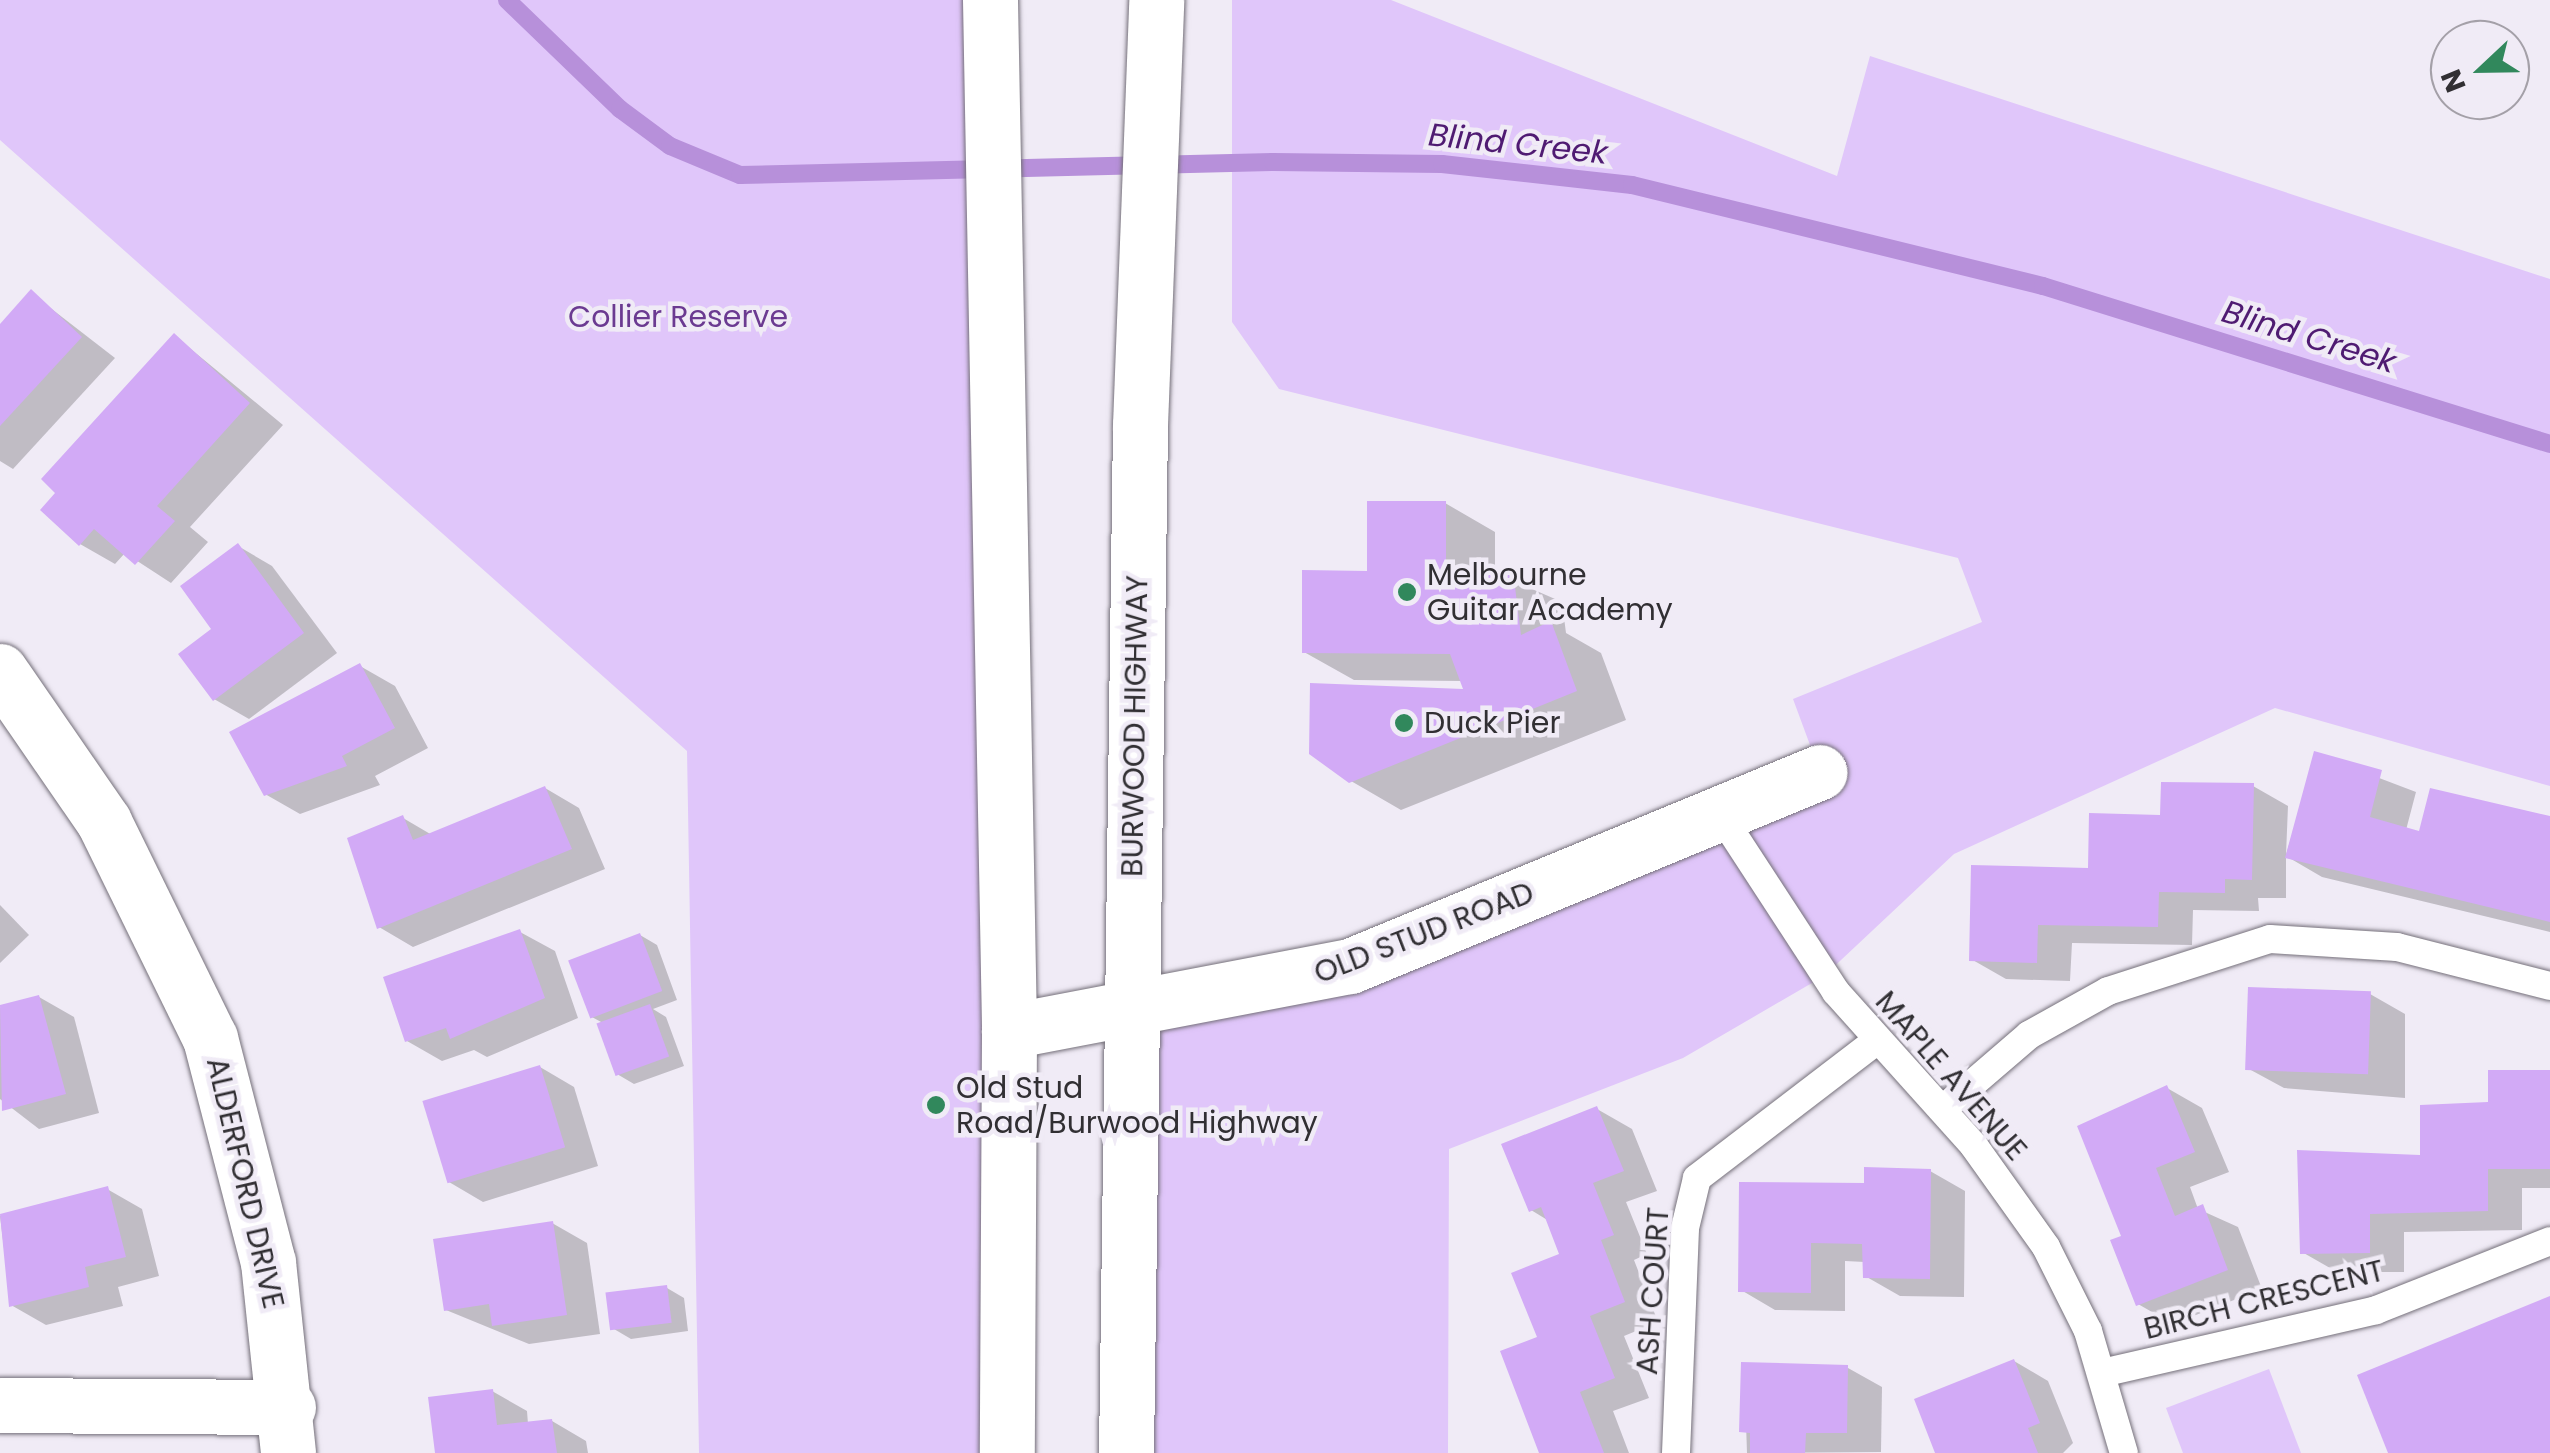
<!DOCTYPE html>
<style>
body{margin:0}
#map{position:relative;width:2550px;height:1453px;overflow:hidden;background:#f0ebf6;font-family:Poppins,sans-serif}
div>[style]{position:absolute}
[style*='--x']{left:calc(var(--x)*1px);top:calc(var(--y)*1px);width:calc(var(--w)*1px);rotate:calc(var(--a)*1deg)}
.green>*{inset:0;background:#e0c6fa}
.shadow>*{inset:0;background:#0003}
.stream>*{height:18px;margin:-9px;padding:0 9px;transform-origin:9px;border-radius:9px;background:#b790da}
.building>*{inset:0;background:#d2aaf6;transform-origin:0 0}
.roads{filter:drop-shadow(0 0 2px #75707a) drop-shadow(0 0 2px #75707a)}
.lane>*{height:28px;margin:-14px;padding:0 14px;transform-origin:14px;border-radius:14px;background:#fff}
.street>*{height:55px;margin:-27.5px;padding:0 27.5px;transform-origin:27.5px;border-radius:27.5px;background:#fff}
.highway>*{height:55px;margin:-27.5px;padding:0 27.5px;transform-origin:27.5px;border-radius:27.5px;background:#fff}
.dots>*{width:28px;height:28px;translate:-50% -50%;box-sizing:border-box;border:5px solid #f0ebf6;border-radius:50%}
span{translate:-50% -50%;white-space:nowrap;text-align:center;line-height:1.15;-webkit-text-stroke:9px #f0ebf6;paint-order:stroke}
.park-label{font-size:30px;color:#6b3a91}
.poi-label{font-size:30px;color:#312f33}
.left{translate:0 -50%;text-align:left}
.street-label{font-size:30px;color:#312f33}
.water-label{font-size:32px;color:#4f1b72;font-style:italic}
.north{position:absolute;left:2430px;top:20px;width:100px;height:100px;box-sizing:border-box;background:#f0ebf6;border:2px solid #a4a0a8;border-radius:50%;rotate:248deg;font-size:28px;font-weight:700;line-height:40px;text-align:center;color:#312f33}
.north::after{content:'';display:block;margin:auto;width:35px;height:45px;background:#31885c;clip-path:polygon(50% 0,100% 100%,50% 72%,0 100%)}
</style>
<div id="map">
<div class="green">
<i style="clip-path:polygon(0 0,990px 0,1007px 1453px,699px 1453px,687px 751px,0 140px)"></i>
<i style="clip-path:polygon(1232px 0,1391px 0,1837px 176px,1870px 56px,2550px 279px,2550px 786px,2275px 708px,1954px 854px,1824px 976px,1683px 1058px,1449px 1149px,1448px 1453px,1126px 1453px,1131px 1012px,1280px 986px,1820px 772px,1793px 699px,1982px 622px,1958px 558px,1279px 389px,1232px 322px)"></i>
<i style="clip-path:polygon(2269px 1369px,2301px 1453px,2183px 1453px,2166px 1408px)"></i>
</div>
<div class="shadow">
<i style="clip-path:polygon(31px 293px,115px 358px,13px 469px,0 461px,0 327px)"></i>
<i style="clip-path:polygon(175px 336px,283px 425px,190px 527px,208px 542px,171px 583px,125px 553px,115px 564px,80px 544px)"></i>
<i style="clip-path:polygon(1445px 503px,1495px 532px,1495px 573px,1562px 602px,1566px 633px,1601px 653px,1626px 720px,1401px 810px,1351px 781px,1467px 692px,1463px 681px,1354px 680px,1304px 652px,1369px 573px)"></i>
<i style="clip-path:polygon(238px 546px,272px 566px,337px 653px,249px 719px,214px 699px,215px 630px)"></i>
<i style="clip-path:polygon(360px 666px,395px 686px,428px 748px,375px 776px,380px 785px,300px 814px,265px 794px)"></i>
<i style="clip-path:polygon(2316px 754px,2416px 792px,2406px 830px,2421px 834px,2550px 819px,2550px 932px,2322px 877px,2286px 856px,2286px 898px,2258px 898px,2259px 911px,2193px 910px,2192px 945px,2072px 943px,2070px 981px,2006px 979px,1971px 959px,2163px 817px,2253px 786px,2288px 806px,2286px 855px)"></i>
<i style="clip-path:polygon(545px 788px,579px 808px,605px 869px,413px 947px,379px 927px,403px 818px,432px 835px)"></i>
<i style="clip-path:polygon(0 905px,29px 935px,0 963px)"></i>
<i style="clip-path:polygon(520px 932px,555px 951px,578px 1018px,487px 1057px,474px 1050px,442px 1061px,407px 1041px)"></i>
<i style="clip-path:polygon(640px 935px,657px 945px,677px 1000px,653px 1009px,666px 1017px,684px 1066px,634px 1084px,617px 1074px,603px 1023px,590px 1016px)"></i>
<i style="clip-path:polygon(2370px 994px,2405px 1014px,2405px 1098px,2284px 1088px,2249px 1069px)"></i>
<i style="clip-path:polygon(39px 997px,74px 1017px,99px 1113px,39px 1129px,0 1099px,0 1008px)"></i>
<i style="clip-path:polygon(540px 1067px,574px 1087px,598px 1166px,483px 1202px,449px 1182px)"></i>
<i style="clip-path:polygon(2550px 1073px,2550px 1188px,2522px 1188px,2522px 1230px,2404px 1232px,2404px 1272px,2337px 1272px,2302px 1252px,2490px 1104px)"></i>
<i style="clip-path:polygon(2167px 1088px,2202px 1108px,2229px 1172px,2190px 1187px,2198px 1209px,2238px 1227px,2262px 1289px,2173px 1324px,2138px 1304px,2124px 1237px)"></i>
<i style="clip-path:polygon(1597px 1109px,1632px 1129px,1657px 1191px,1626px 1202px,1647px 1254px,1634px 1260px,1658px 1322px,1624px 1336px,1649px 1398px,1613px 1411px,1629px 1453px,1542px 1453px,1540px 1339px,1562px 1255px,1549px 1221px,1531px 1210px)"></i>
<i style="clip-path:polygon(1930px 1171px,1965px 1191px,1964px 1297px,1900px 1296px,1865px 1276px,1865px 1262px,1845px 1261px,1845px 1311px,1775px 1310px,1741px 1290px,1866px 1186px)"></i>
<i style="clip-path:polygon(107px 1189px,142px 1209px,159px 1276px,118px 1287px,123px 1306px,46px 1325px,11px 1305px,0 1216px)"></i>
<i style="clip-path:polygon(552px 1223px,587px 1243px,600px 1334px,529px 1344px,446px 1310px)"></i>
<i style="clip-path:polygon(667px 1288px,684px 1298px,688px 1331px,631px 1339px,614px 1329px)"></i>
<i style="clip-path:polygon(2014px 1361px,2048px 1381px,2073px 1443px,2063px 1453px,1938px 1453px)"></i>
<i style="clip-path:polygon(1744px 1364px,1848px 1368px,1882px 1387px,1881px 1452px,1747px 1453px)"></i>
<i style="clip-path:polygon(492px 1391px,527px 1411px,528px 1424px,552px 1421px,586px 1441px,588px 1453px,438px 1453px)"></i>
</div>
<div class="stream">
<i style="--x:507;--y:0;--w:157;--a:44"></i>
<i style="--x:620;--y:109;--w:62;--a:36.5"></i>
<i style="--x:670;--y:146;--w:76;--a:22.5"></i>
<i style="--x:740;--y:175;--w:533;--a:-1.4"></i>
<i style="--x:1273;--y:162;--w:169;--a:0.7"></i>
<i style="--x:1442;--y:164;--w:191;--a:6.3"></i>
<i style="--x:1632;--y:185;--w:423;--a:13.8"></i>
<i style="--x:2043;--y:286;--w:531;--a:17.31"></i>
</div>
<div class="building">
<i style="clip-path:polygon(31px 289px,82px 337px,0 426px,0 324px)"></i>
<i style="clip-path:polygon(174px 333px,250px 403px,157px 506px,175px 521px,135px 565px,94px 529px,79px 546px,40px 510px,55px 493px,41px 479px)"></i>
<i style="clip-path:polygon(1367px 501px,1446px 501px,1446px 570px,1513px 571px,1521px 635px,1551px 621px,1577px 691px,1349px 783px,1309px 754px,1310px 683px,1463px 689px,1450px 654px,1302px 653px,1302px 570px,1367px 571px)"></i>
<i style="clip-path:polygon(238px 543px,304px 633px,213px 701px,178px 654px,211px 629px,180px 586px)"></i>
<i style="clip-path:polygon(360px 663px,395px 728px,342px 756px,347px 766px,264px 796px,229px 732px)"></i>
<i style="clip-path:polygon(2314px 751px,2382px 770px,2370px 817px,2419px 831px,2430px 788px,2550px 816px,2550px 922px,2285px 858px)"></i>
<i style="clip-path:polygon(2161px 782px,2254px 783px,2252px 880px,2225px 879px,2225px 893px,2159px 892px,2158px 927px,2038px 925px,2037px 963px,1969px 961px,1971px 865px,2088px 868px,2089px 813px,2160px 815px)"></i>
<i style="clip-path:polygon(545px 786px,572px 849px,377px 929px,347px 838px,403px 815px,413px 840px)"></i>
<i style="clip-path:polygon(520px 929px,545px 998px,450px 1039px,446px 1028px,405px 1042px,383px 977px)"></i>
<i style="left:640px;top:933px;width:62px;height:77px;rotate:69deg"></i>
<i style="left:2248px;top:987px;width:123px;height:83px;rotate:2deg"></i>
<i style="clip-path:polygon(39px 995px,66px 1094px,2px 1111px,0 1005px)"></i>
<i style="left:650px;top:1004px;width:56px;height:57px;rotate:70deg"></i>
<i style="left:540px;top:1065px;width:86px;height:123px;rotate:73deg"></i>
<i style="clip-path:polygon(2488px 1070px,2550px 1070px,2550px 1169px,2488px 1169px,2488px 1211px,2370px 1214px,2370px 1253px,2300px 1254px,2297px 1150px,2420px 1155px,2420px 1105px,2488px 1102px)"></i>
<i style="clip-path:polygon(2167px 1085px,2195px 1152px,2156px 1168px,2175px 1216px,2203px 1204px,2228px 1270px,2136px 1306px,2110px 1240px,2121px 1236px,2077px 1126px)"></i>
<i style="clip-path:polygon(1597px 1106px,1624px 1171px,1593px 1183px,1614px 1235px,1601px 1240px,1625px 1302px,1590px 1316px,1615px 1378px,1580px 1392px,1604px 1453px,1539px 1453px,1500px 1351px,1537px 1337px,1511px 1273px,1559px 1254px,1541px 1207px,1529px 1212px,1501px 1144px)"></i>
<i style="clip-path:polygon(1864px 1167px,1931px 1169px,1930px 1279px,1863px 1278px,1862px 1244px,1811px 1243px,1811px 1293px,1738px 1292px,1739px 1182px,1864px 1183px)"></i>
<i style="clip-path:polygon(108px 1186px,126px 1257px,85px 1267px,89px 1287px,9px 1307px,0 1214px)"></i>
<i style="clip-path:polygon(553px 1221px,567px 1315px,492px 1326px,489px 1304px,444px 1311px,433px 1239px)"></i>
<i style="left:667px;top:1285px;width:38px;height:62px;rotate:83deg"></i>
<i style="clip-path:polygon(2550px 1296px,2550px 1453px,2388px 1453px,2357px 1375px)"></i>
<i style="clip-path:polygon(2014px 1359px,2040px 1423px,2028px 1428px,2038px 1453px,1935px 1453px,1914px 1399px)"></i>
<i style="clip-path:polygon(1741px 1362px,1848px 1365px,1847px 1433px,1806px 1433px,1805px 1453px,1750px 1453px,1750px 1433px,1739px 1432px)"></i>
<i style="clip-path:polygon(493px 1389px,497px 1425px,552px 1419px,557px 1453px,435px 1453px,428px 1397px)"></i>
</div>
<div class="roads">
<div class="lane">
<i style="--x:1720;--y:814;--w:212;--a:56.9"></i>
<i style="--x:1836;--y:992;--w:207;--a:48.1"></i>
<i style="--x:1974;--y:1146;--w:124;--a:54.5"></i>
<i style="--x:2046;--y:1247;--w:94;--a:63.4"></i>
<i style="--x:2088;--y:1331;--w:127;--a:73.6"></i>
<i style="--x:1943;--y:1109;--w:113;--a:-40.7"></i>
<i style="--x:2029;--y:1035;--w:90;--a:-29.1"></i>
<i style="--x:2108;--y:991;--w:170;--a:-17.8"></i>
<i style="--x:2270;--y:939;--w:127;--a:3.6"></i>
<i style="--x:2397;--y:947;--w:158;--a:14.3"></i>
<i style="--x:2102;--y:1373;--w:281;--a:-12.9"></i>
<i style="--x:2376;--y:1310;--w:187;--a:-21.6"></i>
<i style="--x:1676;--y:1453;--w:225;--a:-87.7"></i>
<i style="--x:1685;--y:1228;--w:51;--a:-76.5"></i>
<i style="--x:1697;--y:1178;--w:224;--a:-37.4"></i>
</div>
<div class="street">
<i style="--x:0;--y:671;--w:183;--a:55.4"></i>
<i style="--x:104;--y:822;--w:241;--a:63.9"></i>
<i style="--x:210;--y:1038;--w:231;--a:75.5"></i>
<i style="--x:268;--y:1262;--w:192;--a:84"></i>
<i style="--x:1009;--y:1031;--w:347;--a:-10.8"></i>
<i style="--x:1350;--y:966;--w:508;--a:-22.43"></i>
<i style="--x:0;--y:1405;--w:288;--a:0.4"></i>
</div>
<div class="highway">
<i style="--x:990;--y:0;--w:1031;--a:88.94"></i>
<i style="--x:1009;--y:1031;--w:422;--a:90.3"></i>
<i style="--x:1126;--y:1453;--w:1028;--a:-89.22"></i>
<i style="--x:1140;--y:425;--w:425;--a:-87.8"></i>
</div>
</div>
<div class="dots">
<i style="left:1407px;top:592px;background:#31885c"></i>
<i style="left:1404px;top:723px;background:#31885c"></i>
<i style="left:936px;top:1105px;background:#31885c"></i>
</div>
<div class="park-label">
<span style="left:678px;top:317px">Collier Reserve</span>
</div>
<div class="poi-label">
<span class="left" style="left:1427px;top:592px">Melbourne<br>Guitar Academy</span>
<span class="left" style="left:1424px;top:723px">Duck Pier</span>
<span class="left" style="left:956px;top:1105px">Old Stud<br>Road/Burwood Highway</span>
</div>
<div class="street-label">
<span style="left:1135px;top:726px;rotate:-89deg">BURWOOD HIGHWAY</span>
<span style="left:1424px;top:933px;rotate:-21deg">OLD STUD ROAD</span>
<span style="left:1951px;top:1076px;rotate:49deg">MAPLE AVENUE</span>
<span style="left:245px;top:1183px;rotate:77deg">ALDERFORD DRIVE</span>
<span style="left:1653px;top:1291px;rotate:-86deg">ASH COURT</span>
<span style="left:2264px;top:1300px;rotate:-14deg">BIRCH CRESCENT</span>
</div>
<div class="water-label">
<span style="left:1518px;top:144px;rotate:6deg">Blind Creek</span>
<span style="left:2309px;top:337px;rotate:17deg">Blind Creek</span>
</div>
<div class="north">N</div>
</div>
